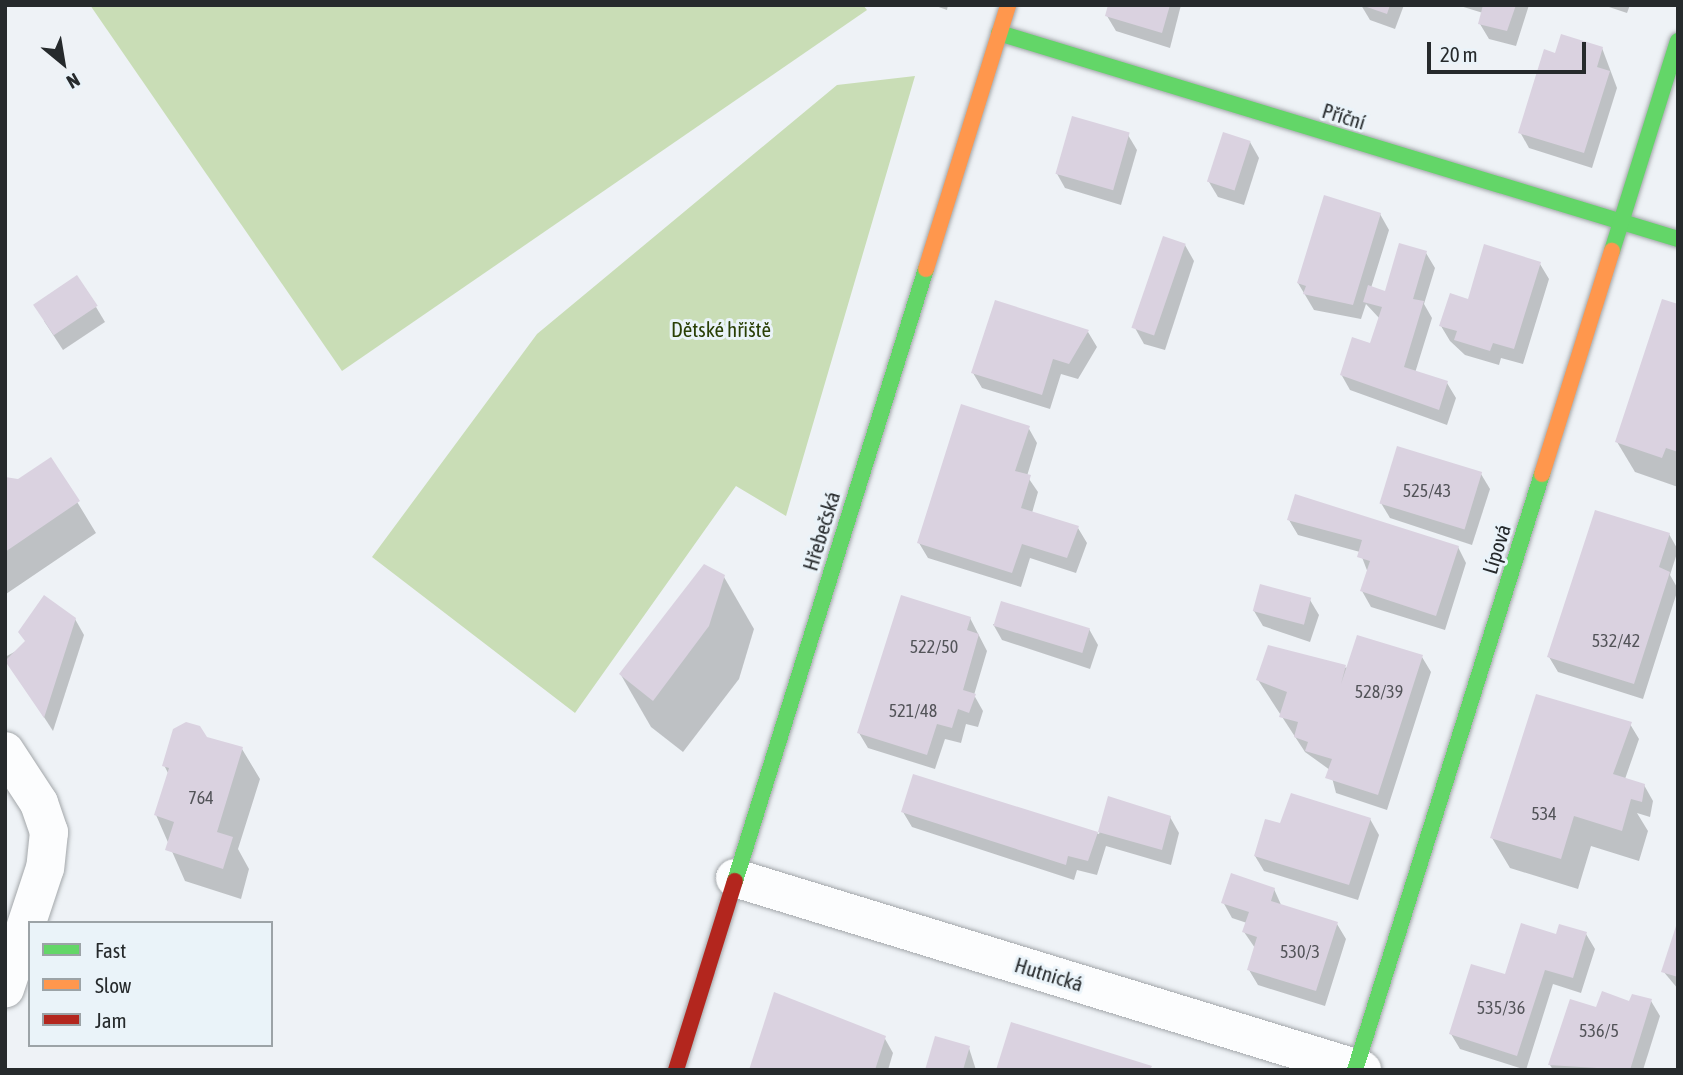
<!DOCTYPE html>
<meta charset="utf-8">
<style>
body{margin:0}
#map{position:relative;width:1683px;height:1075px;overflow:hidden;background:#eef2f6;font-family:"Asap Condensed",sans-serif}
div>[style]{position:absolute}
[style*='--x']{left:calc(var(--x)*1px);top:calc(var(--y)*1px);width:calc(var(--w)*1px);rotate:calc(var(--a)*1deg)}
.green>*{inset:0;background:#c9ddb6}
.shadow>*{inset:0;background:#0003}
.building>*{inset:0;background:#dad2e0;transform-origin:0 0}
.roads{filter:drop-shadow(0 0 2px #a3a7aa) drop-shadow(0 0 2px #a3a7aa)}
.street>*{height:38px;margin:-19px;padding:0 19px;transform-origin:19px;border-radius:19px;background:#fcfdfe}
.fast>*{height:16px;margin:-8px;padding:0 8px;transform-origin:8px;border-radius:8px;background:#63d668}
.slow>*{height:16px;margin:-8px;padding:0 8px;transform-origin:8px;border-radius:8px;background:#ff974d}
.jam>*{height:16px;margin:-8px;padding:0 8px;transform-origin:8px;border-radius:8px;background:#b3261e}
span{translate:-50% -50%;white-space:nowrap;text-align:center;line-height:1.15;-webkit-text-stroke:6px #eaf3f9;paint-order:stroke}
.number-label{font-size:18px;color:#535459}
.number-label span{-webkit-text-stroke-width:0}
.street-label{font-size:21px;color:#262a2c}
.park-label{font-size:21px;color:#2a3f05}
.frame{position:absolute;inset:0;border:7px solid #262a2c;pointer-events:none}
.legend{position:absolute;left:28px;top:921px;width:245px;height:126px;box-sizing:border-box;background:#eaf3f9;border:2px solid #9ca3a7;margin:0;padding:9px 12px;list-style:none;font-size:21px;color:#262a2c}
.legend li{display:flex;align-items:center;gap:14px;height:35px}
.legend b{width:35px;border:2px solid #9ca3a7}
.north{position:absolute;left:28px;top:28px;width:70px;height:70px;-webkit-text-stroke:5px #eaf3f9;paint-order:stroke;rotate:150deg;font-size:19px;font-weight:700;line-height:28px;text-align:center;color:#262a2c}
.north::after{content:'';display:block;margin:auto;width:24px;height:32px;background:#262a2c;clip-path:polygon(50% 0,100% 100%,50% 72%,0 100%)}
.scale{position:absolute;left:1427px;top:42px;width:159px;height:32px;box-sizing:border-box;border:4px solid #262a2c;border-top:0;padding-left:9px;font-size:21px;line-height:24px;white-space:nowrap;color:#262a2c;-webkit-text-stroke:5px #eaf3f9;paint-order:stroke}
</style>
<div id="map">
<div class="green">
<i style="clip-path:polygon(90px 5px,863px 5px,867px 10px,342px 371px)"></i>
<i style="clip-path:polygon(915px 76px,786px 516px,736px 486px,575px 713px,372px 557px,537px 334px,837px 85px)"></i>
</div>
<div class="shadow">
<i style="clip-path:polygon(933px 5px,948px 5px,947px 10px)"></i>
<i style="clip-path:polygon(1110px 5px,1181px 5px,1170px 48px,1116px 31px,1107px 16px)"></i>
<i style="clip-path:polygon(1361px 5px,1404px 5px,1395px 29px,1370px 20px)"></i>
<i style="clip-path:polygon(1457px 5px,1529px 5px,1516px 46px,1489px 39px,1480px 24px,1483px 13px)"></i>
<i style="clip-path:polygon(1603px 5px,1630px 5px,1627px 13px)"></i>
<i style="clip-path:polygon(1602px 48px,1617px 88px,1592px 168px,1529px 148px,1520px 132px,1556px 55px)"></i>
<i style="clip-path:polygon(1128px 135px,1137px 150px,1121px 205px,1065px 188px,1056px 172px)"></i>
<i style="clip-path:polygon(1250px 142px,1259px 158px,1244px 205px,1218px 197px,1209px 182px)"></i>
<i style="clip-path:polygon(1380px 214px,1389px 230px,1371px 288px,1386px 293px,1426px 253px,1435px 268px,1424px 304px,1432px 318px,1415px 373px,1447px 383px,1456px 398px,1447px 425px,1350px 390px,1341px 374px,1371px 345px,1380px 319px,1366px 304px,1361px 319px,1314px 310px,1298px 283px)"></i>
<i style="clip-path:polygon(1185px 245px,1194px 261px,1165px 350px,1144px 344px,1135px 328px)"></i>
<i style="clip-path:polygon(1540px 264px,1549px 279px,1523px 364px,1501px 358px,1499px 365px,1465px 355px,1450px 341px,1441px 326px,1469px 301px)"></i>
<i style="clip-path:polygon(1678px 305px,1678px 487px,1635px 472px,1617px 442px)"></i>
<i style="clip-path:polygon(96px 307px,105px 322px,63px 350px,44px 321px)"></i>
<i style="clip-path:polygon(1088px 332px,1097px 347px,1078px 379px,1061px 374px,1050px 409px,982px 388px,973px 373px)"></i>
<i style="clip-path:polygon(1028px 427px,1037px 443px,1027px 476px,1038px 492px,1032px 513px,1078px 528px,1087px 543px,1076px 573px,1030px 558px,1021px 587px,928px 558px,919px 543px)"></i>
<i style="clip-path:polygon(51px 459px,96px 533px,6px 594px,5px 479px,19px 481px)"></i>
<i style="clip-path:polygon(1481px 474px,1490px 489px,1472px 545px,1390px 518px,1381px 503px)"></i>
<i style="clip-path:polygon(1289px 520px,1458px 547px,1466px 563px,1445px 630px,1371px 607px,1362px 591px,1368px 573px,1360px 552px,1298px 535px)"></i>
<i style="clip-path:polygon(1669px 534px,1678px 550px,1670px 575px,1678px 589px,1643px 699px,1558px 672px,1549px 657px)"></i>
<i style="clip-path:polygon(724px 577px,754px 629px,739px 679px,683px 752px,651px 727px,621px 675px)"></i>
<i style="clip-path:polygon(1310px 600px,1319px 615px,1310px 642px,1263px 626px,1254px 611px)"></i>
<i style="clip-path:polygon(970px 618px,987px 651px,974px 695px,983px 711px,978px 727px,966px 724px,961px 743px,945px 739px,935px 769px,868px 748px,859px 733px)"></i>
<i style="clip-path:polygon(75px 619px,84px 635px,53px 731px,5px 657px)"></i>
<i style="clip-path:polygon(993px 624px,1089px 629px,1098px 645px,1090px 669px,1002px 640px)"></i>
<i style="clip-path:polygon(1422px 657px,1431px 672px,1387px 810px,1336px 793px,1330px 770px,1305px 752px,1258px 680px)"></i>
<i style="clip-path:polygon(1630px 724px,1639px 739px,1625px 779px,1644px 785px,1653px 801px,1650px 817px,1637px 813px,1648px 831px,1639px 861px,1591px 846px,1578px 889px,1510px 868px,1492px 838px)"></i>
<i style="clip-path:polygon(206px 738px,242px 749px,260px 779px,238px 849px,249px 869px,241px 899px,185px 881px,156px 815px,169px 775px,164px 765px)"></i>
<i style="clip-path:polygon(914px 776px,1099px 834px,1109px 798px,1170px 817px,1179px 833px,1171px 865px,1106px 846px,1097px 875px,1077px 870px,1074px 880px,912px 827px,903px 812px)"></i>
<i style="clip-path:polygon(1370px 819px,1379px 835px,1358px 900px,1264px 871px,1255px 856px,1282px 825px)"></i>
<i style="clip-path:polygon(1274px 889px,1282px 907px,1337px 924px,1346px 939px,1325px 1006px,1258px 985px,1249px 970px,1255px 948px,1244px 932px,1247px 923px,1232px 918px,1223px 902px)"></i>
<i style="clip-path:polygon(1678px 926px,1678px 989px,1663px 971px)"></i>
<i style="clip-path:polygon(1586px 934px,1595px 949px,1581px 993px,1553px 984px,1526px 1070px,1460px 1049px,1451px 1034px,1506px 976px,1557px 936px)"></i>
<i style="clip-path:polygon(1651px 1001px,1660px 1016px,1643px 1070px,1553px 1070px,1550px 1065px,1597px 1010px)"></i>
<i style="clip-path:polygon(884px 1037px,893px 1053px,888px 1070px,751px 1070px)"></i>
<i style="clip-path:polygon(969px 1048px,976px 1070px,927px 1070px)"></i>
</div>
<div class="building">
<i style="clip-path:polygon(1108px 5px,1170px 5px,1162px 33px,1105px 16px)"></i>
<i style="clip-path:polygon(1361px 5px,1390px 5px,1387px 14px)"></i>
<i style="clip-path:polygon(1483px 5px,1516px 5px,1507px 31px,1478px 24px)"></i>
<i style="clip-path:polygon(1561px 34px,1603px 47px,1597px 67px,1610px 71px,1584px 153px,1518px 133px,1544px 49px,1555px 53px)"></i>
<i style="left:1072px;top:116px;width:60px;height:60px;rotate:16deg"></i>
<i style="left:1223px;top:132px;width:29px;height:52px;rotate:18deg"></i>
<i style="clip-path:polygon(1324px 195px,1381px 213px,1353px 305px,1303px 294px,1306px 286px,1297px 283px)"></i>
<i style="left:1163px;top:236px;width:24px;height:97px;rotate:19deg"></i>
<i style="clip-path:polygon(1399px 243px,1427px 251px,1413px 299px,1424px 301px,1404px 367px,1448px 381px,1439px 410px,1340px 375px,1352px 337px,1370px 343px,1382px 307px,1363px 302px,1368px 285px,1385px 291px)"></i>
<i style="clip-path:polygon(1484px 244px,1541px 262px,1514px 349px,1493px 343px,1490px 351px,1454px 340px,1457px 331px,1439px 326px,1450px 293px,1468px 299px)"></i>
<i style="left:77px;top:275px;width:37px;height:53px;rotate:56deg"></i>
<i style="clip-path:polygon(1662px 299px,1678px 304px,1678px 452px,1666px 448px,1662px 458px,1615px 442px)"></i>
<i style="clip-path:polygon(995px 300px,1089px 330px,1069px 364px,1053px 359px,1042px 395px,971px 373px)"></i>
<i style="clip-path:polygon(961px 404px,1030px 426px,1015px 471px,1031px 475px,1021px 508px,1079px 526px,1067px 558px,1022px 544px,1012px 573px,917px 543px)"></i>
<i style="left:1397px;top:446px;width:89px;height:60px;rotate:17deg"></i>
<i style="clip-path:polygon(51px 457px,80px 501px,5px 552px,5px 477px,18px 479px)"></i>
<i style="clip-path:polygon(1295px 494px,1459px 546px,1436px 616px,1360px 591px,1370px 561px,1357px 557px,1362px 540px,1287px 520px)"></i>
<i style="clip-path:polygon(1595px 510px,1670px 533px,1659px 567px,1670px 572px,1634px 684px,1547px 657px)"></i>
<i style="clip-path:polygon(704px 564px,725px 575px,709px 626px,653px 701px,619px 674px)"></i>
<i style="left:1260px;top:584px;width:53px;height:28px;rotate:15deg"></i>
<i style="clip-path:polygon(44px 595px,76px 618px,44px 718px,5px 661px,25px 641px,18px 632px)"></i>
<i style="clip-path:polygon(901px 595px,971px 617px,967px 630px,979px 634px,963px 690px,976px 694px,969px 713px,958px 709px,952px 728px,937px 724px,927px 755px,857px 733px)"></i>
<i style="left:1001px;top:601px;width:93px;height:26px;rotate:17deg"></i>
<i style="clip-path:polygon(1357px 635px,1423px 655px,1378px 795px,1325px 778px,1332px 759px,1305px 751px,1308px 742px,1294px 737px,1298px 722px,1279px 717px,1287px 692px,1256px 680px,1268px 645px,1346px 665px,1341px 684px)"></i>
<i style="clip-path:polygon(1536px 694px,1632px 722px,1613px 774px,1645px 784px,1642px 802px,1631px 799px,1622px 831px,1574px 816px,1561px 859px,1490px 838px)"></i>
<i style="clip-path:polygon(186px 722px,200px 726px,207px 737px,243px 747px,217px 832px,233px 837px,223px 869px,165px 850px,174px 822px,154px 815px,169px 768px,162px 766px,173px 729px)"></i>
<i style="clip-path:polygon(913px 774px,1098px 832px,1108px 796px,1171px 816px,1162px 850px,1098px 832px,1088px 861px,1068px 856px,1066px 865px,901px 812px)"></i>
<i style="clip-path:polygon(1291px 793px,1371px 818px,1349px 885px,1254px 856px,1265px 819px,1280px 823px)"></i>
<i style="clip-path:polygon(1231px 873px,1275px 888px,1271px 901px,1338px 922px,1316px 991px,1247px 970px,1257px 937px,1242px 932px,1249px 912px,1221px 903px)"></i>
<i style="clip-path:polygon(1521px 923px,1556px 934px,1559px 924px,1587px 932px,1573px 978px,1545px 970px,1517px 1056px,1449px 1034px,1471px 964px,1505px 974px)"></i>
<i style="clip-path:polygon(1677px 923px,1678px 923px,1678px 977px,1661px 972px)"></i>
<i style="clip-path:polygon(1602px 991px,1629px 1001px,1632px 994px,1652px 999px,1630px 1070px,1548px 1065px,1570px 999px,1596px 1007px)"></i>
<i style="clip-path:polygon(774px 992px,886px 1036px,875px 1070px,749px 1070px)"></i>
<i style="clip-path:polygon(1011px 1022px,1152px 1066px,1150px 1070px,996px 1070px)"></i>
<i style="clip-path:polygon(935px 1036px,970px 1046px,963px 1070px,925px 1070px)"></i>
</div>
<div class="roads">
<div class="street">
<i style="--x:5;--y:751;--w:62;--a:56.8"></i>
<i style="--x:39;--y:803;--w:31;--a:71"></i>
<i style="--x:49;--y:832;--w:36;--a:96"></i>
<i style="--x:45;--y:868;--w:127;--a:108.3"></i>
<i style="--x:735;--y:878;--w:656;--a:17.03"></i>
</div>
<div class="fast">
<i style="--x:999;--y:33;--w:710;--a:16.88"></i>
<i style="--x:1612;--y:251;--w:220;--a:-72.6"></i>
<i style="--x:735;--y:881;--w:641;--a:-72.67"></i>
<i style="--x:1355;--y:1070;--w:625;--a:-72.58"></i>
</div>
<div class="slow">
<i style="--x:926;--y:269;--w:276;--a:-72.7"></i>
<i style="--x:1542;--y:474;--w:234;--a:-72.6"></i>
</div>
<div class="jam">
<i style="--x:676;--y:1070;--w:198;--a:-72.7"></i>
</div>
</div>
<div class="number-label">
<span style="left:1427px;top:491px">525/43</span>
<span style="left:1616px;top:641px">532/42</span>
<span style="left:934px;top:647px">522/50</span>
<span style="left:1379px;top:692px">528/39</span>
<span style="left:913px;top:711px">521/48</span>
<span style="left:201px;top:798px">764</span>
<span style="left:1544px;top:814px">534</span>
<span style="left:1300px;top:952px">530/3</span>
<span style="left:1501px;top:1008px">535/36</span>
<span style="left:1599px;top:1031px">536/5</span>
</div>
<div class="street-label">
<span style="left:1344px;top:116px;rotate:17deg">Příční</span>
<span style="left:821px;top:531px;rotate:-73deg">Hřebečská</span>
<span style="left:1496px;top:549px;rotate:-73deg">Lípová</span>
<span style="left:1049px;top:974px;rotate:17deg">Hutnická</span>
</div>
<div class="park-label">
<span style="left:721px;top:329px">Dětské hřiště</span>
</div>
<div class="frame"></div>
<ul class="legend">
<li><b style="height:9px;background:#63d668"></b>Fast</li>
<li><b style="height:9px;background:#ff974d"></b>Slow</li>
<li><b style="height:9px;background:#b3261e"></b>Jam</li>
</ul>
<div class="north">N</div>
<div class="scale">20 m</div>
</div>
